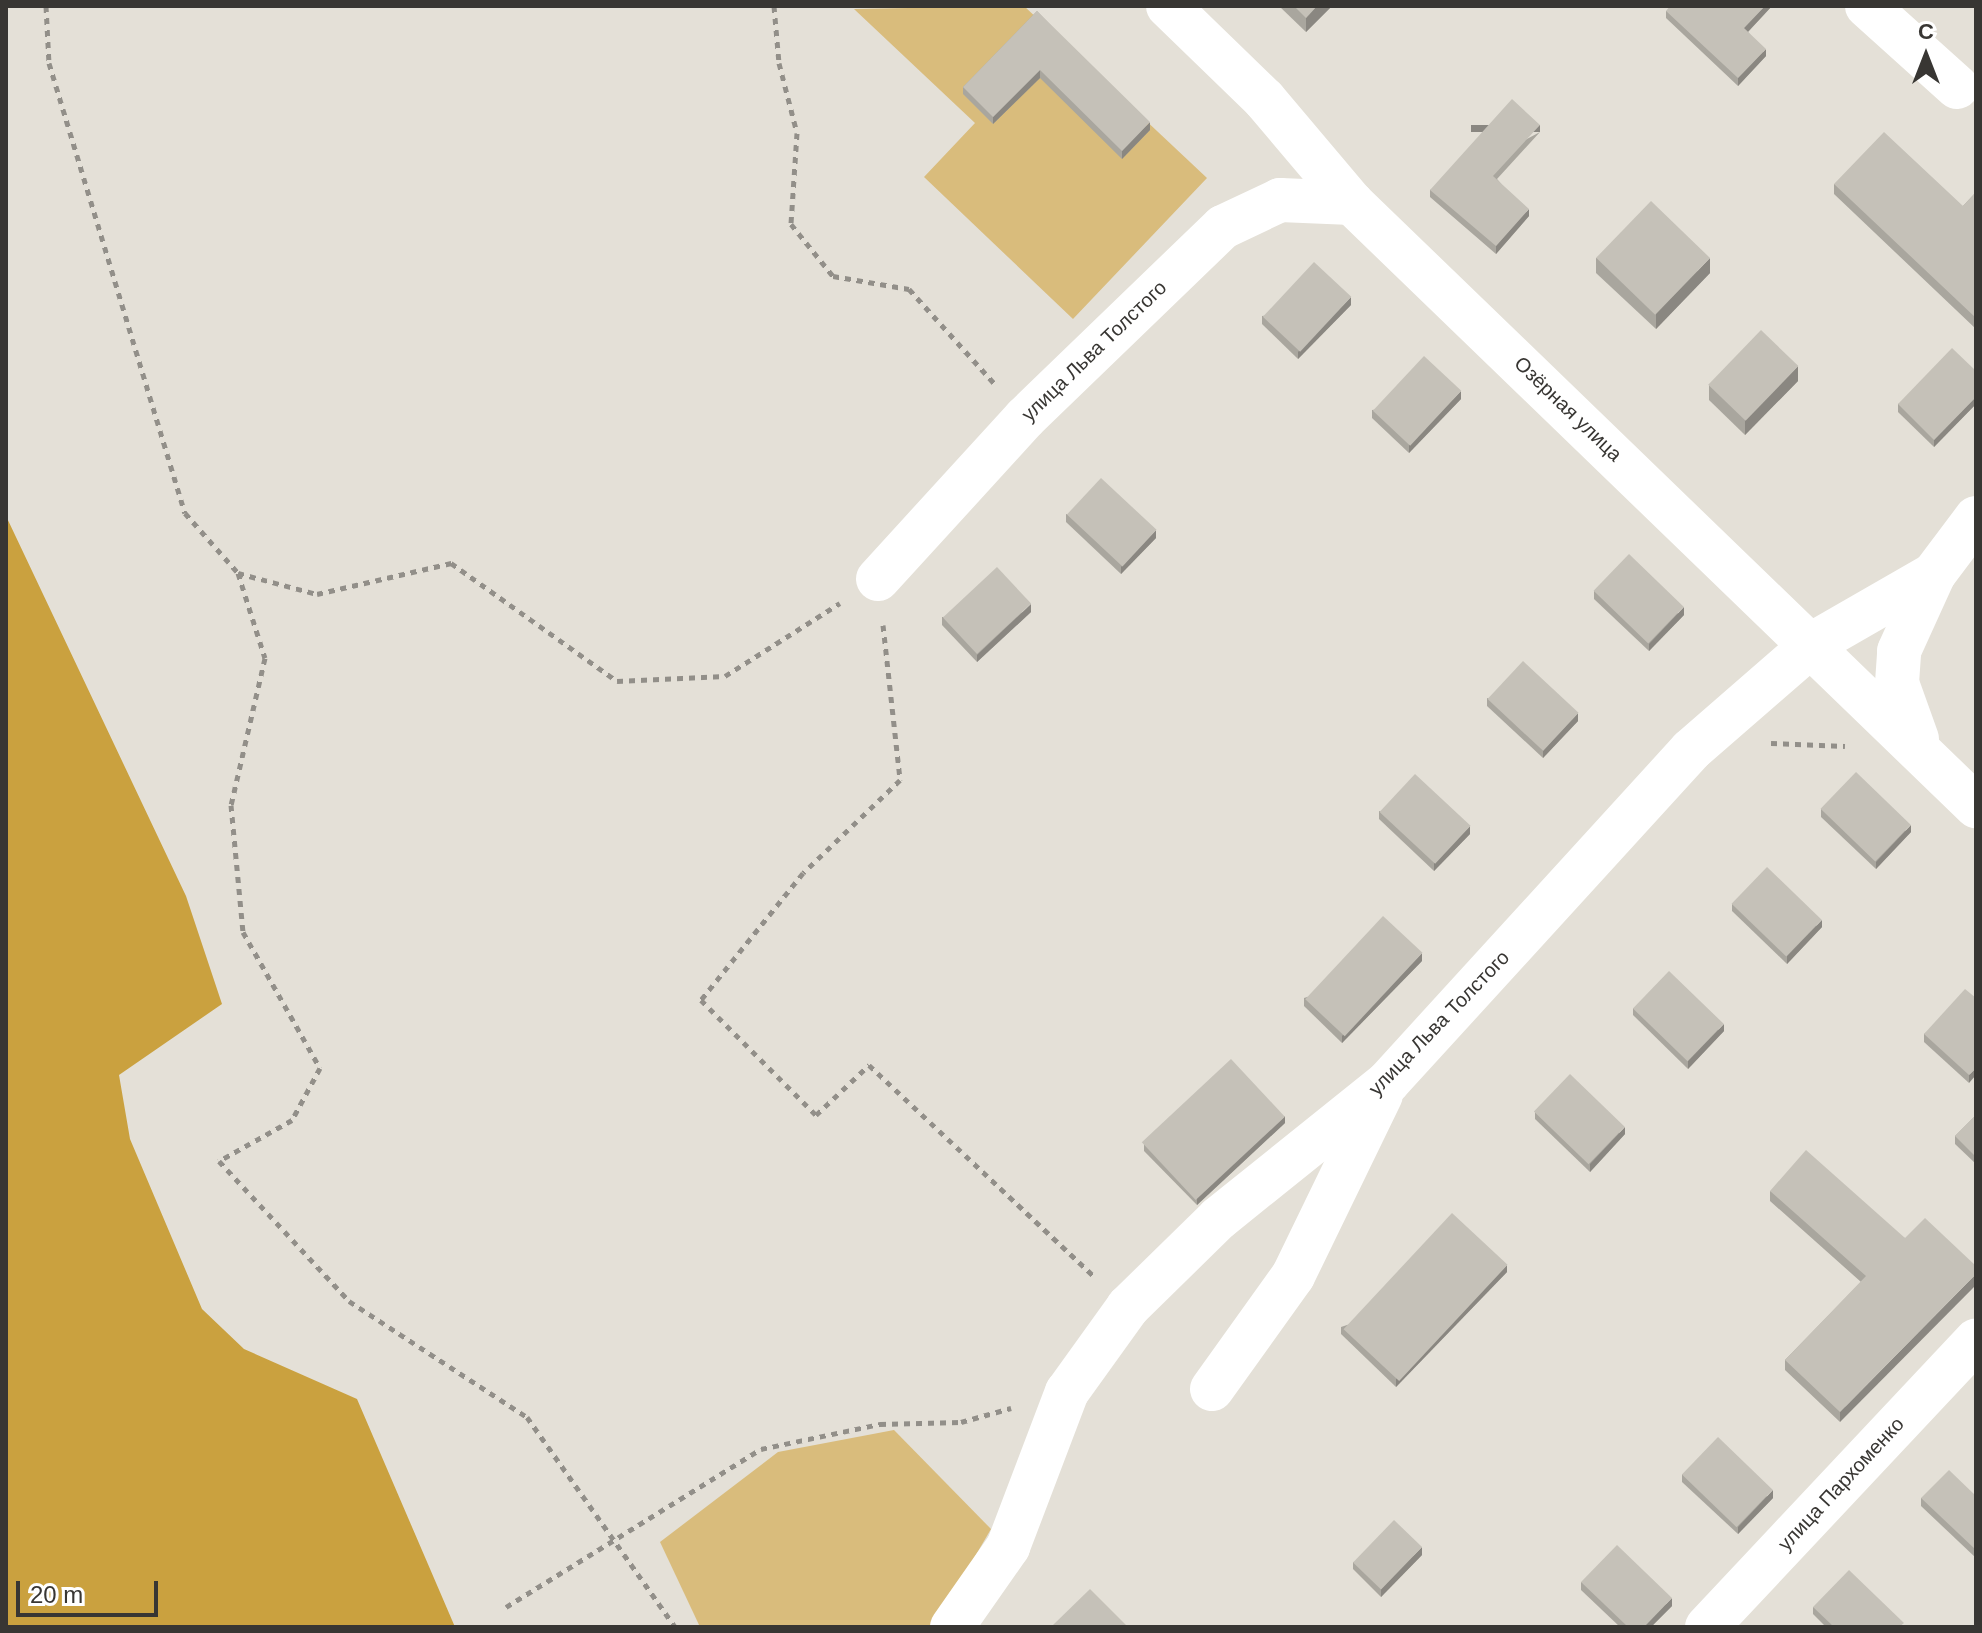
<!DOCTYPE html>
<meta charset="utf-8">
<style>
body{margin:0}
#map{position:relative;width:1982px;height:1633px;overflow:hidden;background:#e4e0d7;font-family:Arial,sans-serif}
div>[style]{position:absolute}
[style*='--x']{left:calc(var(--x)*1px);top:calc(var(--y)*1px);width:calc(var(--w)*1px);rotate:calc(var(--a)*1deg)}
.green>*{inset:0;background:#d9bc7c}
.water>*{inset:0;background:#caa13f}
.path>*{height:5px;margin-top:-2.5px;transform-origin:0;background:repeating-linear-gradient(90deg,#928f89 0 6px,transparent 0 12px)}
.minor>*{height:44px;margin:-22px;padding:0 22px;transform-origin:22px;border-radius:22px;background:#fff}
.wall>*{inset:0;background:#a9a69e}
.shaded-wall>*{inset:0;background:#8a8781;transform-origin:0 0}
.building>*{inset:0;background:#c5c1b8;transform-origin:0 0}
span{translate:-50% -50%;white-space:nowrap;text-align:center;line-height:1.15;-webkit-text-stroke:6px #fff;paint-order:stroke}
.street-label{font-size:20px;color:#383633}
.frame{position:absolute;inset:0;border:8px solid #383633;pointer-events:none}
.north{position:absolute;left:1886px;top:16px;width:80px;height:80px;-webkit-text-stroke:6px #fff;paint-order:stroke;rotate:0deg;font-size:22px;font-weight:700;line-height:32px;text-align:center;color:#383633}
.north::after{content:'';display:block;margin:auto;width:28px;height:36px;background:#383633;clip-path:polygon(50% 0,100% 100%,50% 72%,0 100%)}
.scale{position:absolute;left:16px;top:1581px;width:142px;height:36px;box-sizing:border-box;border:4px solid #383633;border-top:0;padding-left:10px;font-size:24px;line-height:28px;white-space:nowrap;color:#383633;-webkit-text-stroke:6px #fff;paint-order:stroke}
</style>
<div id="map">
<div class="green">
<i style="clip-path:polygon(1024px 6px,1207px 178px,1073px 319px,924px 177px,975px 123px,854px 9px)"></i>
<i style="clip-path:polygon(894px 1430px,991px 1529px,934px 1627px,700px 1627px,660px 1542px,778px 1452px)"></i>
</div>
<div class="water">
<i style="clip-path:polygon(6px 516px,186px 896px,222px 1004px,119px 1075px,130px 1139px,202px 1309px,244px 1349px,357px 1399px,455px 1627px,6px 1627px)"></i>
</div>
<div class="path">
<i style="--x:46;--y:6;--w:57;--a:87"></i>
<i style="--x:49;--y:63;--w:470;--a:73.2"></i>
<i style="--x:185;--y:513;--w:80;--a:48.5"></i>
<i style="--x:238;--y:573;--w:82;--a:14.9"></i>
<i style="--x:317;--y:594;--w:138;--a:-13"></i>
<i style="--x:451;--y:563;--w:204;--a:35.4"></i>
<i style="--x:617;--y:681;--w:108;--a:-2.7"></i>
<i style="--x:725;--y:676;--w:136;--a:-32.4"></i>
<i style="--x:774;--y:6;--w:57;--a:85"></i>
<i style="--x:779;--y:63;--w:72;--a:75.6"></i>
<i style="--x:797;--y:133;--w:91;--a:93.8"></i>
<i style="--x:791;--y:224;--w:67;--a:51.1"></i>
<i style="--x:833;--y:276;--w:77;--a:9.7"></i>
<i style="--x:909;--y:289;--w:127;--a:47.9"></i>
<i style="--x:238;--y:573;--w:89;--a:72.4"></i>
<i style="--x:265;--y:658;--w:151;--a:103"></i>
<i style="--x:231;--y:805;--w:128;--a:84.6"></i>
<i style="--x:243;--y:932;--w:156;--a:60.5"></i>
<i style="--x:320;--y:1068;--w:59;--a:118.3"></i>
<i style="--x:292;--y:1120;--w:84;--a:150.7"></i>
<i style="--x:219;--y:1161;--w:191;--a:47.1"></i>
<i style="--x:349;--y:1301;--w:212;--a:33.1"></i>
<i style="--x:527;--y:1417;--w:257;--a:54.8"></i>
<i style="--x:883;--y:625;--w:156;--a:83.7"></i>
<i style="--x:900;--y:780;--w:134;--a:136.2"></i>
<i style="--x:803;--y:873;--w:163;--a:128.8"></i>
<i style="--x:701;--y:1000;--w:163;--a:45"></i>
<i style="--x:816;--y:1115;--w:73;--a:-43.3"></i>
<i style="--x:869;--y:1065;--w:310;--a:43.2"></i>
<i style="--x:1771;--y:743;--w:74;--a:2.3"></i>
<i style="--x:506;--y:1607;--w:300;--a:-31.8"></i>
<i style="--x:761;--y:1449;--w:122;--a:-11.9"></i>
<i style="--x:880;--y:1424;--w:81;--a:-1.4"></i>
<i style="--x:961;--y:1422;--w:52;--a:-15.6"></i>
</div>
<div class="minor">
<i style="--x:1168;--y:6;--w:134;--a:44.1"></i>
<i style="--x:1264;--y:99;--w:136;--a:49.8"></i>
<i style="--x:1352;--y:203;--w:868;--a:44.02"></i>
<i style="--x:1867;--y:6;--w:121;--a:42"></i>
<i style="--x:878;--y:579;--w:218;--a:-47.6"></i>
<i style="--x:1025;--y:418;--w:275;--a:-44"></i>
<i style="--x:1223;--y:227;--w:63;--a:-25.3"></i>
<i style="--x:1280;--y:200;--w:72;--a:2.4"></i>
<i style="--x:1917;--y:739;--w:59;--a:-109.7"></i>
<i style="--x:1897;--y:683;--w:32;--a:-86"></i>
<i style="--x:1899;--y:651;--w:85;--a:-65.6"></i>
<i style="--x:1212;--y:1389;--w:139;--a:-54.4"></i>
<i style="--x:1293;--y:1276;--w:201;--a:-64.1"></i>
<i style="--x:952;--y:1627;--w:98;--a:-55"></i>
<i style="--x:1008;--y:1547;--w:166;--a:-69.2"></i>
<i style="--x:1067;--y:1392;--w:105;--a:-54.3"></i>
<i style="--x:1128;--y:1307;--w:127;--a:-44.4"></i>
<i style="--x:1219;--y:1218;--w:217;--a:-38.8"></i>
<i style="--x:1388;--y:1082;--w:449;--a:-47.6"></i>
<i style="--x:1691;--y:750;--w:163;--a:-41"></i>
<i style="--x:1814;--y:643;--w:138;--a:-29.9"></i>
<i style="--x:1934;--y:574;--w:70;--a:-53.1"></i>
<i style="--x:1707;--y:1627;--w:393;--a:-46.8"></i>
</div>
<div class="wall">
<i style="clip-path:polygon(1279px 6px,1332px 6px,1306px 32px)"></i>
<i style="clip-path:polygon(1772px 6px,1748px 32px,1766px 56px,1738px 86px,1666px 18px,1666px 11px)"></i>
<i style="clip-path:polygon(1037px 11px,1150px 130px,1122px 159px,1040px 78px,993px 124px,963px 94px,963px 87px)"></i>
<i style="clip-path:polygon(1540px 132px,1497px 179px,1529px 216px,1496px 254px,1430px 197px,1430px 190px)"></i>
<i style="clip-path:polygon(1834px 184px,1963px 206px,1976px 192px,1976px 329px,1834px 194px)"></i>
<i style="clip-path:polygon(1596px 258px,1710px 273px,1656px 329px,1596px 273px)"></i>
<i style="clip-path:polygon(1351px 305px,1298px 359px,1262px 324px,1262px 316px)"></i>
<i style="clip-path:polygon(1976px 371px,1976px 404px,1934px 447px,1898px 412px,1898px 404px)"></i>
<i style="clip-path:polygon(1798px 381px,1745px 435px,1709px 400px,1709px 385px)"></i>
<i style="clip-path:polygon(1461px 399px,1409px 453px,1372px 418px,1372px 410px)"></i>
<i style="clip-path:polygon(1066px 514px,1156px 538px,1121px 574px,1066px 522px)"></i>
<i style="clip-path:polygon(1594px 591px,1684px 615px,1649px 651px,1594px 599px)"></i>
<i style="clip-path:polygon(1031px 612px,977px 662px,942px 625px,942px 617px)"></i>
<i style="clip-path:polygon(1487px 698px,1578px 721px,1543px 758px,1487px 706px)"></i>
<i style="clip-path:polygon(1821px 809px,1911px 832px,1876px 869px,1821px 817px)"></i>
<i style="clip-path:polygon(1379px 811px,1470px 834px,1434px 871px,1379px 819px)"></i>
<i style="clip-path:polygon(1732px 904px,1822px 927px,1787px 964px,1732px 911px)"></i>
<i style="clip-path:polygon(1422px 961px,1342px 1043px,1304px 1006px,1304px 998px)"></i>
<i style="clip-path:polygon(1976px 998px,1969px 1083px,1924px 1042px,1924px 1034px)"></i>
<i style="clip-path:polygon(1633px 1008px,1724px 1031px,1688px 1069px,1633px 1015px)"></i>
<i style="clip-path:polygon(1535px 1112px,1625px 1134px,1590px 1172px,1535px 1119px)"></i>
<i style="clip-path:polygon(1976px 1115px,1976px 1164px,1955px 1144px,1955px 1136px)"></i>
<i style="clip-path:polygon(1285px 1123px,1197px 1205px,1144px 1151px,1144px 1144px)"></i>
<i style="clip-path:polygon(1770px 1191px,1905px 1238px,1840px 1422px,1785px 1370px,1785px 1360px,1861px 1282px,1770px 1201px)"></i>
<i style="clip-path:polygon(1507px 1272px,1396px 1387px,1341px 1334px,1341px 1327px)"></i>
<i style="clip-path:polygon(1682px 1474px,1773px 1498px,1738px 1534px,1682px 1482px)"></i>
<i style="clip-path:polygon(1976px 1496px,1976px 1558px,1921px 1506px,1921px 1498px)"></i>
<i style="clip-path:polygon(1422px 1555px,1381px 1597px,1353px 1569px,1353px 1562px)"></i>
<i style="clip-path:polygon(1581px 1582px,1672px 1606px,1651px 1627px,1620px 1627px,1581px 1590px)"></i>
<i style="clip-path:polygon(1813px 1607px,1904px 1627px,1826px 1627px,1813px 1614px)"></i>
</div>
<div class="shaded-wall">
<i style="clip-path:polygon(1317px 6px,1332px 6px,1306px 32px,1306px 18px)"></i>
<i style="clip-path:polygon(1765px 6px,1772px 6px,1744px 36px,1744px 28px)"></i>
<i style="clip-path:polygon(1766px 49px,1766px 56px,1738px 86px,1738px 78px)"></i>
<i style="clip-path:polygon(1040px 70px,1040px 78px,993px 124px,993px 117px)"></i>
<i style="clip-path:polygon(1150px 122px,1150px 130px,1122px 159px,1122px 151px)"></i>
<i style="left:1540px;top:125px;width:7px;height:69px;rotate:90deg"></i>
<i style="clip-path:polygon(1529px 209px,1529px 216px,1496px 254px,1496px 246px)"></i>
<i style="clip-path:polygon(1710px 258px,1710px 273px,1656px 329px,1656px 314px)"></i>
<i style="clip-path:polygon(1351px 297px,1351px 305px,1298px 359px,1298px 352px)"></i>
<i style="clip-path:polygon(1798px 366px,1798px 381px,1745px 435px,1745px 420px)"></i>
<i style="clip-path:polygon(1461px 391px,1461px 399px,1409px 453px,1409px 445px)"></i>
<i style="clip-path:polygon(1976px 397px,1976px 404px,1934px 447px,1934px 440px)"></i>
<i style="clip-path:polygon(1156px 530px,1156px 538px,1121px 574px,1121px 567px)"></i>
<i style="clip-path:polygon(1031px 604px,1031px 612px,977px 662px,977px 655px)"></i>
<i style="clip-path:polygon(1684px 607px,1684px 615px,1649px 651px,1649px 644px)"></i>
<i style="clip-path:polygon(1578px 713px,1578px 721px,1543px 758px,1543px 751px)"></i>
<i style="clip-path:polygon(1911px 825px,1911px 832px,1876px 869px,1876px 862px)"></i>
<i style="clip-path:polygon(1470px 826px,1470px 834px,1434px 871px,1434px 863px)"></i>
<i style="clip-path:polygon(1822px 920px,1822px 927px,1787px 964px,1787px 956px)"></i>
<i style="clip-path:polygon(1422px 953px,1422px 961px,1342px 1043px,1342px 1036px)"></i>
<i style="clip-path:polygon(1724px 1024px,1724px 1031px,1688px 1069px,1688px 1061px)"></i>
<i style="clip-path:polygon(1976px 1068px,1976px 1075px,1969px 1083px,1969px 1075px)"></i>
<i style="clip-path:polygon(1285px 1116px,1285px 1123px,1197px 1205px,1197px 1197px)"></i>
<i style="clip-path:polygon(1625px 1127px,1625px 1134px,1590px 1172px,1590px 1164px)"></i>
<i style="clip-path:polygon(1507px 1265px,1507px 1272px,1396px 1387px,1396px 1379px)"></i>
<i style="clip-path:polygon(1976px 1274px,1976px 1285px,1840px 1422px,1840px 1412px)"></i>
<i style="clip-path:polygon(1773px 1490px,1773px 1498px,1738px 1534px,1738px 1527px)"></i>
<i style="clip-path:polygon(1422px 1547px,1422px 1555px,1381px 1597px,1381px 1589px)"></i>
<i style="clip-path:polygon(1672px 1598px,1672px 1606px,1651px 1627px,1644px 1627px)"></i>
</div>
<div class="building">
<i style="clip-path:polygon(1294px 6px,1317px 6px,1306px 18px)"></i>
<i style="clip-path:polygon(1670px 6px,1765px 6px,1744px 28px,1766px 49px,1738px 78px,1666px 11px)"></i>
<i style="clip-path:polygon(1037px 11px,1150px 122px,1122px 151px,1040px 70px,993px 117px,963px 87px)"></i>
<i style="clip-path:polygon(1512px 99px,1540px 125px,1493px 176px,1529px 209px,1496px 246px,1430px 190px)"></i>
<i style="clip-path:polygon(1884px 132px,1963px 206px,1976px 192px,1976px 318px,1834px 184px)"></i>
<i style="left:1651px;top:201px;width:82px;height:79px;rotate:44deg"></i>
<i style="left:1314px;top:262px;width:51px;height:75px;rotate:43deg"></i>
<i style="left:1761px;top:330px;width:52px;height:76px;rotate:44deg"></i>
<i style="clip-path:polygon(1952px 348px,1976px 371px,1976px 397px,1934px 440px,1898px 404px)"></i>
<i style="left:1424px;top:356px;width:51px;height:75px;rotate:43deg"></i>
<i style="left:1101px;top:478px;width:76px;height:50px;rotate:43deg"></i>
<i style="left:1629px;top:554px;width:76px;height:51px;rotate:44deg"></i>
<i style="left:997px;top:567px;width:50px;height:74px;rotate:47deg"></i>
<i style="left:1523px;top:661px;width:76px;height:52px;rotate:43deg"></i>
<i style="left:1856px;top:772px;width:76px;height:51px;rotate:44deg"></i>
<i style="left:1415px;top:774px;width:76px;height:52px;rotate:43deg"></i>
<i style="left:1767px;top:867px;width:76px;height:51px;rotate:44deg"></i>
<i style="left:1383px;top:916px;width:54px;height:114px;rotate:43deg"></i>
<i style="left:1669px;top:971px;width:76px;height:52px;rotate:44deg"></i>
<i style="clip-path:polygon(1965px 989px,1976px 998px,1976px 1068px,1969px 1075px,1924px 1034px)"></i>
<i style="left:1231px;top:1059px;width:79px;height:122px;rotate:47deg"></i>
<i style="left:1570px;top:1074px;width:76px;height:52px;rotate:44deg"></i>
<i style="clip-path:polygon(1976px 1115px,1976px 1157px,1955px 1136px)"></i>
<i style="clip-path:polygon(1806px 1150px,1905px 1238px,1925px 1218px,1976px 1266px,1976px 1274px,1840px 1412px,1785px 1360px,1866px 1276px,1770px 1191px)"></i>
<i style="left:1452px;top:1213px;width:76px;height:159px;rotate:43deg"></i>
<i style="left:1718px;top:1437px;width:76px;height:52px;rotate:44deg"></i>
<i style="clip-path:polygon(1949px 1470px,1976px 1496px,1976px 1550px,1921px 1498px)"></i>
<i style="left:1394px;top:1520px;width:39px;height:59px;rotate:44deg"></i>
<i style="clip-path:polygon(1617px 1545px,1672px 1598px,1644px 1627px,1628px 1627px,1581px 1582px)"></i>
<i style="clip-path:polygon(1849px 1570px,1904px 1623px,1899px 1627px,1834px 1627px,1813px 1607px)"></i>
<i style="clip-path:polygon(1090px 1589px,1128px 1627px,1054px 1627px,1053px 1625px)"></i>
</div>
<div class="street-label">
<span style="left:1094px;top:351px;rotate:-44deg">улица Льва Толстого</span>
<span style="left:1568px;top:409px;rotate:44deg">Озёрная улица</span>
<span style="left:1439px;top:1023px;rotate:-46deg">улица Льва Толстого</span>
<span style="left:1841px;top:1484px;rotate:-47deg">улица Пархоменко</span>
</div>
<div class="frame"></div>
<div class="north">С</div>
<div class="scale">20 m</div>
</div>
